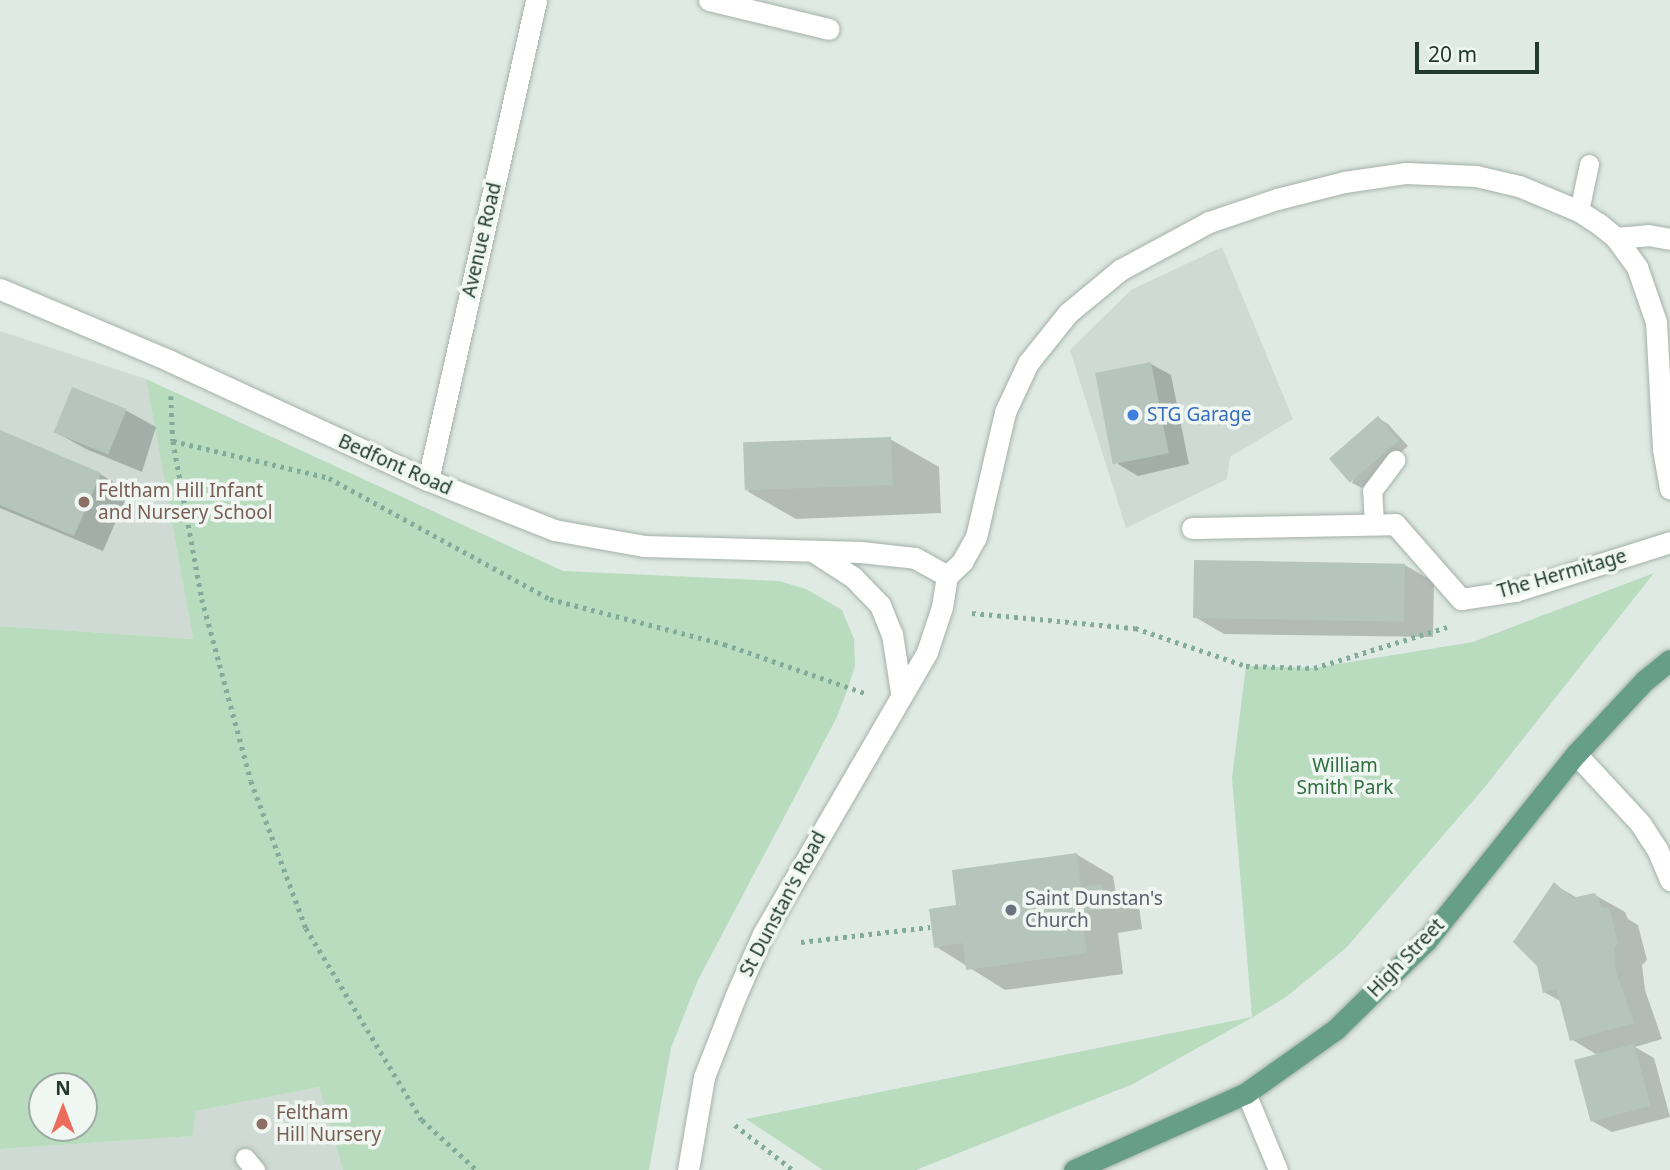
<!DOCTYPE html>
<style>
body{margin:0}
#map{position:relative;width:1670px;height:1170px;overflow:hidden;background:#e0eae4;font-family:"Noto Sans",sans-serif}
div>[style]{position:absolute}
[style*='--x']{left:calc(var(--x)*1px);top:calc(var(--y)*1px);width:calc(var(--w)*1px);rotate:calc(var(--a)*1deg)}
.built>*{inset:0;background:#cedad3}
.green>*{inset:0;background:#b9dbbe}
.shadow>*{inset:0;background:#0003}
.building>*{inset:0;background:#b5c5bd;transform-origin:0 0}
.path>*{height:4.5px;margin-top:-2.25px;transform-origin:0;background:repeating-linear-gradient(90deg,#82ac99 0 3.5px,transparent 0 8.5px)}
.roads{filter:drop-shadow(0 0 2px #a3b1aa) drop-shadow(0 0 2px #a3b1aa)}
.service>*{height:19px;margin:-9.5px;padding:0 9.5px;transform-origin:9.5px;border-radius:9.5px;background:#fff}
.minor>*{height:21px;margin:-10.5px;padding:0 10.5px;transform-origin:10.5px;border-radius:10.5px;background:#fff}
.primary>*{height:21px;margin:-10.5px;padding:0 10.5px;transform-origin:10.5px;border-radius:10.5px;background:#669e88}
.dots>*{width:19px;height:19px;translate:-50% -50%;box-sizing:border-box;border:4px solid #f0f7f2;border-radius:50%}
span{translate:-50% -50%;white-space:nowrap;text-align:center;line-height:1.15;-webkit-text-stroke:7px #f0f7f2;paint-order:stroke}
.street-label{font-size:19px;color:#213930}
.shop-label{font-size:19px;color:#366cbe}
.left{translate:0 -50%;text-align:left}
.education-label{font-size:19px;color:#785e54}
.park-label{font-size:19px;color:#2e6e3e}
.worship-label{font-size:19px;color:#5b616d}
.north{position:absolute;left:28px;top:1072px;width:70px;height:70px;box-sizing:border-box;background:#f0f7f2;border:2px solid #9daba4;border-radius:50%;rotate:0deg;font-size:19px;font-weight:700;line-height:28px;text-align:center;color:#213930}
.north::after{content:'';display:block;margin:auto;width:24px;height:32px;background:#eb6c5d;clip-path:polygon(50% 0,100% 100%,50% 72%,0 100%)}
.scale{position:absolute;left:1415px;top:42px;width:124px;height:32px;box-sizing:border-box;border:4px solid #213930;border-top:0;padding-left:9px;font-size:21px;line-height:24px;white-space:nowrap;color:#213930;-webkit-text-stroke:5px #f0f7f2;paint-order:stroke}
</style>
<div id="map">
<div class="built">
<i style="clip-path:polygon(1222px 247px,1293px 419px,1230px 457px,1227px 479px,1126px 528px,1070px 350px,1131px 290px)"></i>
<i style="clip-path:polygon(0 331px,146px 379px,193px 639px,0 626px)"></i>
<i style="clip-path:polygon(319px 1087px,343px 1170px,0 1170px,0 1149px,191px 1136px,196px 1111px)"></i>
</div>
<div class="green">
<i style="clip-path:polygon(evenodd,146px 379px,563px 571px,779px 581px,806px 589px,842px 610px,854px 639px,855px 666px,848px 688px,837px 717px,698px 980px,671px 1048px,649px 1170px,343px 1170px,319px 1087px,196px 1111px,192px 1136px,0 1149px,0 626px,193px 639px,146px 379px,42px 1086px,84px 1086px,84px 1128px,42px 1128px,42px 1086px)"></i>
<i style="clip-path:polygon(1654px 573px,1484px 788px,1346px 948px,1286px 997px,1253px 1017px,1133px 1084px,916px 1170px,823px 1170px,746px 1119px,1252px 1017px,1232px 778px,1246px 666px,1314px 668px,1473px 642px)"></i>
</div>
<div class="shadow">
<i style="clip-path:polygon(1151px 364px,1171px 375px,1189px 464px,1138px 476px,1118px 464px)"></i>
<i style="clip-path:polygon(73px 390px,127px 411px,156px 427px,142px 472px,86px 449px,57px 433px)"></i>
<i style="clip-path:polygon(1378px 418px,1388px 424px,1408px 446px,1362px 488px,1352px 483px)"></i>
<i style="clip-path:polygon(0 432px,100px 474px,129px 491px,103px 551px,0 508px)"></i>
<i style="clip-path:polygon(890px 439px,939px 467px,941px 513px,796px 519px,747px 491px)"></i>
<i style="clip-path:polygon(1405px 565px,1434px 582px,1433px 637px,1224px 634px,1195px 617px)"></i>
<i style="clip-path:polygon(1076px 854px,1113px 876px,1116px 894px,1139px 907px,1142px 929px,1118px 933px,1123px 974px,1005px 990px,935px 946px,958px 906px)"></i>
<i style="clip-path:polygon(1555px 885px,1579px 899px,1595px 895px,1625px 912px,1628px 919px,1638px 925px,1647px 960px,1642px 965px,1645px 990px,1662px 1039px,1635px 1047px,1654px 1058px,1670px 1117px,1612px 1132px,1592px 1121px,1599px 1056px,1571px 1039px,1562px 1002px,1544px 992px)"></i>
</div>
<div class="building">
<i style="left:1151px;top:362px;width:93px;height:57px;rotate:79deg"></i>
<i style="left:72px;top:387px;width:59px;height:49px;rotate:22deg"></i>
<i style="left:1378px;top:416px;width:32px;height:65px;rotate:49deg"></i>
<i style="clip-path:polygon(0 430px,101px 473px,74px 536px,0 505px)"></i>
<i style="left:891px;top:437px;width:48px;height:148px;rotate:88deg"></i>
<i style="left:1194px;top:560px;width:211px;height:58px;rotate:1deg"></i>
<i style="clip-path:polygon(1077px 853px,1081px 887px,1102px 884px,1106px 909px,1081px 912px,1087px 953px,966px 970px,963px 943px,934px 948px,929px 909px,956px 905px,952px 870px)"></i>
<i style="clip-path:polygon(1554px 882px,1572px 898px,1595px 893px,1602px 908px,1609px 907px,1618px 943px,1614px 948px,1616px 972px,1634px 1023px,1570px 1041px,1556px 988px,1543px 993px,1537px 966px,1513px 942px)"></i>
<i style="left:1634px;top:1044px;width:64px;height:62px;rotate:75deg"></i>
</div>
<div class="path">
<i style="--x:171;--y:396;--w:45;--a:87.5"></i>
<i style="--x:173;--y:441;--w:161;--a:79.6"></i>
<i style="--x:202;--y:599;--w:188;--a:74.9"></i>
<i style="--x:251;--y:781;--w:157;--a:69.5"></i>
<i style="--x:306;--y:928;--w:224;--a:58.9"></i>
<i style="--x:422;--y:1120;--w:74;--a:42.3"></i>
<i style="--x:173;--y:441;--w:160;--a:13.3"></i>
<i style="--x:329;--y:478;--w:252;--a:28.7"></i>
<i style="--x:550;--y:599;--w:180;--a:14.5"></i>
<i style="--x:724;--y:644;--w:149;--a:19.2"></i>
<i style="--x:972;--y:613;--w:164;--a:5.3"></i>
<i style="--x:1135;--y:628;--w:117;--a:18.9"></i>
<i style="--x:1246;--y:666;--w:68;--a:1.7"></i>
<i style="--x:1314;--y:668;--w:139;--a:-17.1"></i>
<i style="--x:801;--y:942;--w:130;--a:-6.6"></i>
<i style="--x:735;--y:1125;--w:73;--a:37.8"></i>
</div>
<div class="roads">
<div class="service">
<i style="--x:1579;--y:211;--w:48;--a:-78"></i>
<i style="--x:1374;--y:525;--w:34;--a:-93"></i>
<i style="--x:1372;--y:491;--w:39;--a:-53"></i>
<i style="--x:1246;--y:1093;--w:83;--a:67.4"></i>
<i style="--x:245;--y:1158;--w:16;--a:50"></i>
</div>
<div class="minor">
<i style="--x:709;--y:0;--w:123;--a:13.6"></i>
<i style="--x:1616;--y:238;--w:32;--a:-5"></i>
<i style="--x:1648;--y:235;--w:22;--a:10"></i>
<i style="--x:0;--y:289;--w:182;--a:22.9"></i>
<i style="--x:168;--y:360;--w:286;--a:24.8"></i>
<i style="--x:428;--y:480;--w:136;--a:21.6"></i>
<i style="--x:554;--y:530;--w:91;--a:10.1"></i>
<i style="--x:644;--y:546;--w:217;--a:1.6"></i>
<i style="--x:861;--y:552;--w:54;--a:6.3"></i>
<i style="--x:915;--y:558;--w:37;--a:29"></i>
<i style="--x:428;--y:480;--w:492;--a:-77.3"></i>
<i style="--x:1192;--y:528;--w:203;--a:-1.1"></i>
<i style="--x:1395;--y:524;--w:100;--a:48.7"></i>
<i style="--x:1461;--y:599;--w:55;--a:-8.4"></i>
<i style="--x:1515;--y:591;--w:163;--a:-17.5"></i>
<i style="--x:814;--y:552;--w:46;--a:32.7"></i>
<i style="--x:853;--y:577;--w:39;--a:46"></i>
<i style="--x:880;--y:605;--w:31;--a:68"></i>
<i style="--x:892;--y:634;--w:59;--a:81.2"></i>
<i style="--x:1576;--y:754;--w:94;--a:47.2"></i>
<i style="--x:1640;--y:823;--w:31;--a:57"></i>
<i style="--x:1657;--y:849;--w:34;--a:67"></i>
<i style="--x:688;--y:1170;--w:94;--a:-80.2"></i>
<i style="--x:704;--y:1077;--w:88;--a:-68.7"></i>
<i style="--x:736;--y:995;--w:67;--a:-66.1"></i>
<i style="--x:763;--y:934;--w:326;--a:-59.8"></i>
<i style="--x:927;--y:652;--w:47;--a:-71.6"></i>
<i style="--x:942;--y:607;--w:31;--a:-81"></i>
<i style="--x:947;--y:576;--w:21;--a:-43"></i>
<i style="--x:962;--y:562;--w:29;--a:-61"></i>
<i style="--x:976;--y:537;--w:128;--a:-76.9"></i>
<i style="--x:1005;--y:412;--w:54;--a:-64.9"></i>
<i style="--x:1028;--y:363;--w:64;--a:-51.3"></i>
<i style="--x:1068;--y:313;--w:67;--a:-39.6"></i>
<i style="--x:1120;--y:270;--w:101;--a:-28.3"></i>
<i style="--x:1209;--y:222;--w:72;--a:-18.7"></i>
<i style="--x:1277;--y:199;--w:69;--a:-14.2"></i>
<i style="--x:1344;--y:182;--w:63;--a:-8.3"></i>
<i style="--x:1406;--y:173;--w:70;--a:2.5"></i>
<i style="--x:1476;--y:176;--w:44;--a:13.1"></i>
<i style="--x:1519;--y:186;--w:65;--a:22.6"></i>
<i style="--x:1579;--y:211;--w:24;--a:33"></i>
<i style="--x:1599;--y:224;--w:22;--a:39"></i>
<i style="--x:1616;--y:238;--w:36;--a:54"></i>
<i style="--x:1637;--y:267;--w:58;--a:70.9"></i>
<i style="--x:1656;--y:322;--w:127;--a:86.8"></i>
<i style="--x:1663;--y:449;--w:40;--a:80"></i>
</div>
<div class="primary">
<i style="--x:1074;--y:1170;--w:188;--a:-24.1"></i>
<i style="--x:1246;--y:1093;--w:110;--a:-35.4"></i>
<i style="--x:1336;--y:1029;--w:126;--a:-44.4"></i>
<i style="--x:1426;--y:941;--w:240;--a:-51.3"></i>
<i style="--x:1576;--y:754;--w:100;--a:-47"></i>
<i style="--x:1644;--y:681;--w:33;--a:-39"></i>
</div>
</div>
<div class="dots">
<i style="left:1133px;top:415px;background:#3f7fe0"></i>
<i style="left:84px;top:502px;background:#8d6e63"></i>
<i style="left:1011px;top:910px;background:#6b7280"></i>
<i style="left:262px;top:1124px;background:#8d6e63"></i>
</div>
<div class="street-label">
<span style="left:482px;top:240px;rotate:-77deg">Avenue Road</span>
<span style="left:395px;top:465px;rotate:24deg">Bedfont Road</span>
<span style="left:1562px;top:574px;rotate:-16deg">The Hermitage</span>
<span style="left:783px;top:904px;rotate:-62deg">St Dunstan's Road</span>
<span style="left:1406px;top:958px;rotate:-46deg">High Street</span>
</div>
<div class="shop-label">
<span class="left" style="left:1147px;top:415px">STG Garage</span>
</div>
<div class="education-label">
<span class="left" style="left:98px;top:502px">Feltham Hill Infant<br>and Nursery School</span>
<span class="left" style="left:276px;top:1124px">Feltham<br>Hill Nursery</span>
</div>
<div class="park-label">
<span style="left:1345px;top:777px">William<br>Smith Park</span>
</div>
<div class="worship-label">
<span class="left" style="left:1025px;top:910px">Saint Dunstan's<br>Church</span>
</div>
<div class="north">N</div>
<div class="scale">20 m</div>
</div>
